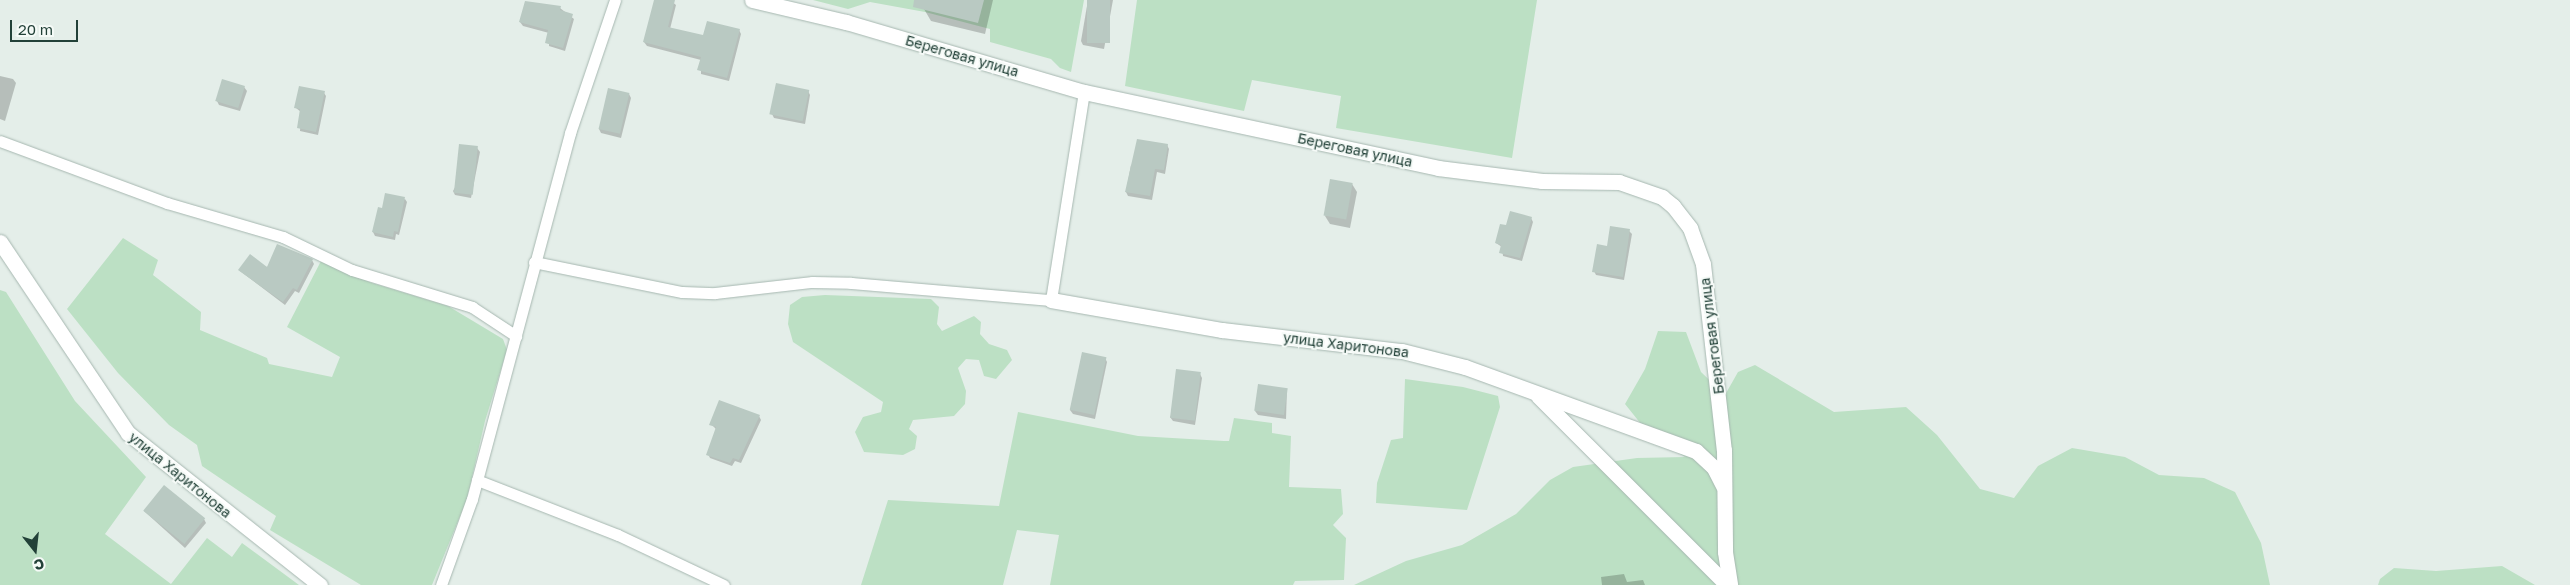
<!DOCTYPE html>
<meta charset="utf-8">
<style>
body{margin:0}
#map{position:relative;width:2570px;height:585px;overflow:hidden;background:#e4eee9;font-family:"Golos Text",sans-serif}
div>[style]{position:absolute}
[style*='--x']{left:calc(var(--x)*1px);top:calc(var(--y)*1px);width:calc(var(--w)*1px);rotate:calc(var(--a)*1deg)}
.green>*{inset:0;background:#bce0c4}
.shadow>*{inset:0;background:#0003}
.building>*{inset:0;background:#b9c9c2;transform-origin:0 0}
.roads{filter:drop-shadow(0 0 1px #a6b7b0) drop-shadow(0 0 1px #a6b7b0)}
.lane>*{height:11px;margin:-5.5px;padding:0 5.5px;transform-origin:5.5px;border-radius:5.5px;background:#fff}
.street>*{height:15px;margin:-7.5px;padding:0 7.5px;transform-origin:7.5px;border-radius:7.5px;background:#fff}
span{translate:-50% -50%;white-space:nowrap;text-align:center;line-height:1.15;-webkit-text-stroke:4px #f5faf7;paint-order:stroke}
.street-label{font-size:14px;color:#224138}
.north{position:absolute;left:10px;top:525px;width:50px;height:50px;-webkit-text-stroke:4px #f5faf7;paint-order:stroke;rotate:164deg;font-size:14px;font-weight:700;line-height:20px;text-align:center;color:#224138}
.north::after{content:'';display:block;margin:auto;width:18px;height:22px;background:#224138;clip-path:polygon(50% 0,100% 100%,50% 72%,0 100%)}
.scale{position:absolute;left:10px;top:20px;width:68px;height:22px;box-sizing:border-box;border:2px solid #224138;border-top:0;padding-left:6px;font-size:15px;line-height:18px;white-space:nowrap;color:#224138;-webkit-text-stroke:4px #f5faf7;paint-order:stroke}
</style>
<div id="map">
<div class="green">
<i style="clip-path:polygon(813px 0,1084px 0,1071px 72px,1060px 68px,1051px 59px,990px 42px,990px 29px,925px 12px,870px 2px,848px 9px)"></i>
<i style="clip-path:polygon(1137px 0,1537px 0,1512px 158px,1336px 128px,1341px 96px,1252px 80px,1244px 111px,1125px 86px)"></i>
<i style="clip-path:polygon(123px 238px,158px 260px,153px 275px,201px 312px,200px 330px,267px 358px,269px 364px,332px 377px,340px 357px,287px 327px,321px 261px,372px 283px,448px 306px,503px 339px,507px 350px,485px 421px,467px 499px,432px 585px,361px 585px,270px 530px,276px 516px,202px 466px,197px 445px,169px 425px,118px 373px,67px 309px)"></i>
<i style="clip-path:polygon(0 290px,6px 292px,75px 401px,146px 477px,105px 534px,171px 584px,207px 538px,232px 557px,242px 543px,299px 585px,0 585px)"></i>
<i style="clip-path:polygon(825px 295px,931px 299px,939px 307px,937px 324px,942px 331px,974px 316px,981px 322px,980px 334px,989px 344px,1007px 350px,1012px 360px,996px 379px,984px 376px,979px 360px,966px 359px,958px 368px,966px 391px,965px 404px,954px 416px,913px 420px,909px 429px,917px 436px,915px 449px,903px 455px,864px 452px,855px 432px,863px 417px,881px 412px,883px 402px,793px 342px,788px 324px,790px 305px,802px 297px)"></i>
<i style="clip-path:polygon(1658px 331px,1686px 332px,1701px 372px,1725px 395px,1738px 372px,1755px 365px,1834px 412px,1906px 407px,1937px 435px,1980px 489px,2014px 498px,2038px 466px,2072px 448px,2125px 457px,2159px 475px,2204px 478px,2235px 492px,2261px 543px,2270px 585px,1354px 585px,1406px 561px,1462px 545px,1516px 514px,1550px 480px,1573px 467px,1637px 458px,1685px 457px,1649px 434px,1625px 404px,1645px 369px)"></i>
<i style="clip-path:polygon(1405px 379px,1463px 387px,1498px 396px,1500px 407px,1467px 510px,1376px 503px,1377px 483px,1391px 440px,1403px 438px)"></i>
<i style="clip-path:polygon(1018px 412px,1138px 436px,1224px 441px,1229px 441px,1234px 418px,1272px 423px,1272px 433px,1291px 436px,1289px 487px,1341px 489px,1343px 514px,1333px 525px,1346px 538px,1344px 580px,1295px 581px,1293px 585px,1050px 585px,1059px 535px,1017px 530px,1003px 585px,861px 585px,888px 500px,999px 506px)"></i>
<i style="clip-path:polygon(2502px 566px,2535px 585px,2378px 585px,2380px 579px,2394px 568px,2436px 571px)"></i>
</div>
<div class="shadow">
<i style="clip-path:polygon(656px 0,670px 0,676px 5px,670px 29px,704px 37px,739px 30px,741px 34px,729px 81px,701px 74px,701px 60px,647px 46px,644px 42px)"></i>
<i style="clip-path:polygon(926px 0,993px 0,985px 34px,931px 21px,924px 9px)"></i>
<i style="clip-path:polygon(1088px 0,1113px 0,1104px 49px,1083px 45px,1081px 41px)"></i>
<i style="clip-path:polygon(560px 8px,574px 19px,565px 51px,549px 46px,549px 33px,523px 26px,520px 22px)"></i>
<i style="clip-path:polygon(0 76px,13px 79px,16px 83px,5px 121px,0 119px)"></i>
<i style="clip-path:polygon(244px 87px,247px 91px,240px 111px,219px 105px,217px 101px)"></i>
<i style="clip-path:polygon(808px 91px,810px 95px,805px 124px,774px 118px,772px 114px)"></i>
<i style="clip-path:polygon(324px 93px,326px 96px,318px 135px,300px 131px,301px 112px,296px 108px)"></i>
<i style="clip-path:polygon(629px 94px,631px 98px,621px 138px,601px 133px,599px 129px)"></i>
<i style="clip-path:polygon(1167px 145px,1169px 149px,1165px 174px,1157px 172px,1152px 200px,1128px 196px,1126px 192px,1131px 165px)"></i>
<i style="clip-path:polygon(477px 148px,480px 152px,471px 198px,455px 195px,453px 191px)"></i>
<i style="clip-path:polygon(1352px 184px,1357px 192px,1350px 228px,1330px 224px,1325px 216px)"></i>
<i style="clip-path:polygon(405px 199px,407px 202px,399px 235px,396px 234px,395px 240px,375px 236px,373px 232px,383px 209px)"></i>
<i style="clip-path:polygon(1531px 218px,1533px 222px,1522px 261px,1503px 256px,1502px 247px,1496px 243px)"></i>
<i style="clip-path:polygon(1629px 231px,1632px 234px,1624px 280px,1596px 275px,1594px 271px,1608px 247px)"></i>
<i style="clip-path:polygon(312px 260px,314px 264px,299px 293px,295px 291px,285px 305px,240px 271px)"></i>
<i style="clip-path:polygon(1105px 358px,1107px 362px,1095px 419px,1073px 414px,1070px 410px)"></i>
<i style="clip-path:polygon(1200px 374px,1202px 378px,1195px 425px,1173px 421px,1170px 417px)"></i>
<i style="clip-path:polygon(1287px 389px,1286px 419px,1258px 415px,1255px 411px)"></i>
<i style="clip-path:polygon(759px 416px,761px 420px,741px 463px,735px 461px,732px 466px,710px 458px,708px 454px,717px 430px,711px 424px)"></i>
<i style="clip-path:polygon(144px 511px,204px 519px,206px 523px,185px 548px)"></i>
<i style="clip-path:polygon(1624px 574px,1627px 582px,1643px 580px,1645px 585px,1602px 585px,1601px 577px)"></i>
</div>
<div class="building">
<i style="clip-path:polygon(654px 0,675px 0,668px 27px,703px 35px,707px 21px,740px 29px,727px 78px,697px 70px,701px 57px,643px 42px)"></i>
<i style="clip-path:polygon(914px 0,984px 0,978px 23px,913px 7px)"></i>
<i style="left:1087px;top:0;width:23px;height:43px"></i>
<i style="clip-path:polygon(525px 1px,561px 6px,560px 10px,573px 14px,563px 48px,545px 43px,548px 30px,519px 22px)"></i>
<i style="left:222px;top:79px;width:24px;height:23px;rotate:17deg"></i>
<i style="left:776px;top:83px;width:34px;height:32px;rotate:12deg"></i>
<i style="clip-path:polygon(299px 86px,325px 91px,316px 132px,297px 128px,300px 109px,294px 108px)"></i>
<i style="left:608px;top:88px;width:22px;height:42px;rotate:13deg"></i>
<i style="clip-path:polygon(1137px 139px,1168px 144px,1164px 170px,1155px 169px,1150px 196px,1125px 192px)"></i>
<i style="left:459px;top:144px;width:19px;height:49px;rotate:6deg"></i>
<i style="left:1330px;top:179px;width:23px;height:37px;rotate:10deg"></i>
<i style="clip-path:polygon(385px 193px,405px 197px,398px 232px,394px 231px,393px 237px,372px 232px,378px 207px,382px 208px)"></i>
<i style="clip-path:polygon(1510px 211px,1532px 217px,1520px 258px,1499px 253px,1501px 245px,1495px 243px,1500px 224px,1506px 225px)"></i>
<i style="clip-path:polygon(1610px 226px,1630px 229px,1623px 277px,1592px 272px,1597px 244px,1607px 246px)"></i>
<i style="clip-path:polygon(277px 244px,313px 259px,297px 290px,293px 288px,283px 302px,238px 270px,250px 254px,267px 267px)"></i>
<i style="left:1082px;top:352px;width:25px;height:59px;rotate:12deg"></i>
<i style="left:1176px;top:369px;width:25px;height:49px;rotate:7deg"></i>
<i style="left:1258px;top:384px;width:30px;height:27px;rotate:8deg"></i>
<i style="clip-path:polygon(719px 400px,760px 415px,739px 460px,733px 458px,730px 463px,706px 455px,716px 427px,709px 425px)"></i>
<i style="left:164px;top:485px;width:53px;height:33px;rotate:39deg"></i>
</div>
<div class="roads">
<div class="lane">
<i style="--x:0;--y:141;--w:178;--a:20.4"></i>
<i style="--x:167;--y:203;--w:121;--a:16.3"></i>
<i style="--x:283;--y:237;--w:76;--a:25.6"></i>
<i style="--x:352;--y:270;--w:126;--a:17.1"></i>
<i style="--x:472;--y:307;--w:53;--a:33.4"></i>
<i style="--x:534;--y:262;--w:151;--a:11.5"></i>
<i style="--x:682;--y:292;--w:33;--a:2"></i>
<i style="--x:715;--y:293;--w:98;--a:-6.5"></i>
<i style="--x:812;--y:282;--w:39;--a:1"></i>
<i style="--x:851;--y:283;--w:201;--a:4.9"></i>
<i style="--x:1051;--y:300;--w:211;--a:-81"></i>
<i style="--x:477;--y:480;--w:151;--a:21.3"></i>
<i style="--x:618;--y:535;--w:117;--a:25.3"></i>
<i style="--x:441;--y:585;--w:91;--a:-70.2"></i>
<i style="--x:472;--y:499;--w:379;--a:-75"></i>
<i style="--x:570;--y:133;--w:140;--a:-71.3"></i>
</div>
<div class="street">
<i style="--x:752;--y:0;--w:97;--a:13.2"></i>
<i style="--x:846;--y:22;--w:248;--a:16.4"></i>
<i style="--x:1084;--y:92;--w:362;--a:12.1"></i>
<i style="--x:1438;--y:168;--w:105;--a:7.1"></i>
<i style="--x:1542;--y:181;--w:77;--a:0.7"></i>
<i style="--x:1619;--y:182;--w:46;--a:19.2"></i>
<i style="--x:1662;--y:197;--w:14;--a:39"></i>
<i style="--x:1673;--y:206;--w:28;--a:52"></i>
<i style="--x:1690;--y:228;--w:38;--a:70"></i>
<i style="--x:1703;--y:264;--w:187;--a:83.6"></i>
<i style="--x:1724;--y:450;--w:102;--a:89.4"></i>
<i style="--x:1725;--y:552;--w:33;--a:81"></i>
<i style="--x:0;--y:242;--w:230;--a:56.2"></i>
<i style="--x:128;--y:433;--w:245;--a:38.4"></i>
<i style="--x:1051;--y:300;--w:174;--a:10"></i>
<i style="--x:1222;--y:330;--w:181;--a:6.7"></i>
<i style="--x:1402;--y:351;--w:65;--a:14.3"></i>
<i style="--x:1465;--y:367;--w:246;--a:20"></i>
<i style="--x:1696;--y:451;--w:25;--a:43"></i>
<i style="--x:1714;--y:468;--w:20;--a:63"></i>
<i style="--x:1538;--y:396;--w:267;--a:45"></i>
</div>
</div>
<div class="street-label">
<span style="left:962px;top:56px;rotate:16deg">Береговая улица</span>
<span style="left:1355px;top:150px;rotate:12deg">Береговая улица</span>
<span style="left:1712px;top:336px;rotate:-97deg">Береговая улица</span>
<span style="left:1346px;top:345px;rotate:7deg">улица Харитонова</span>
<span style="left:180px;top:475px;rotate:39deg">улица Харитонова</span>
</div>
<div class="north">С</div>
<div class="scale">20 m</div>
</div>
